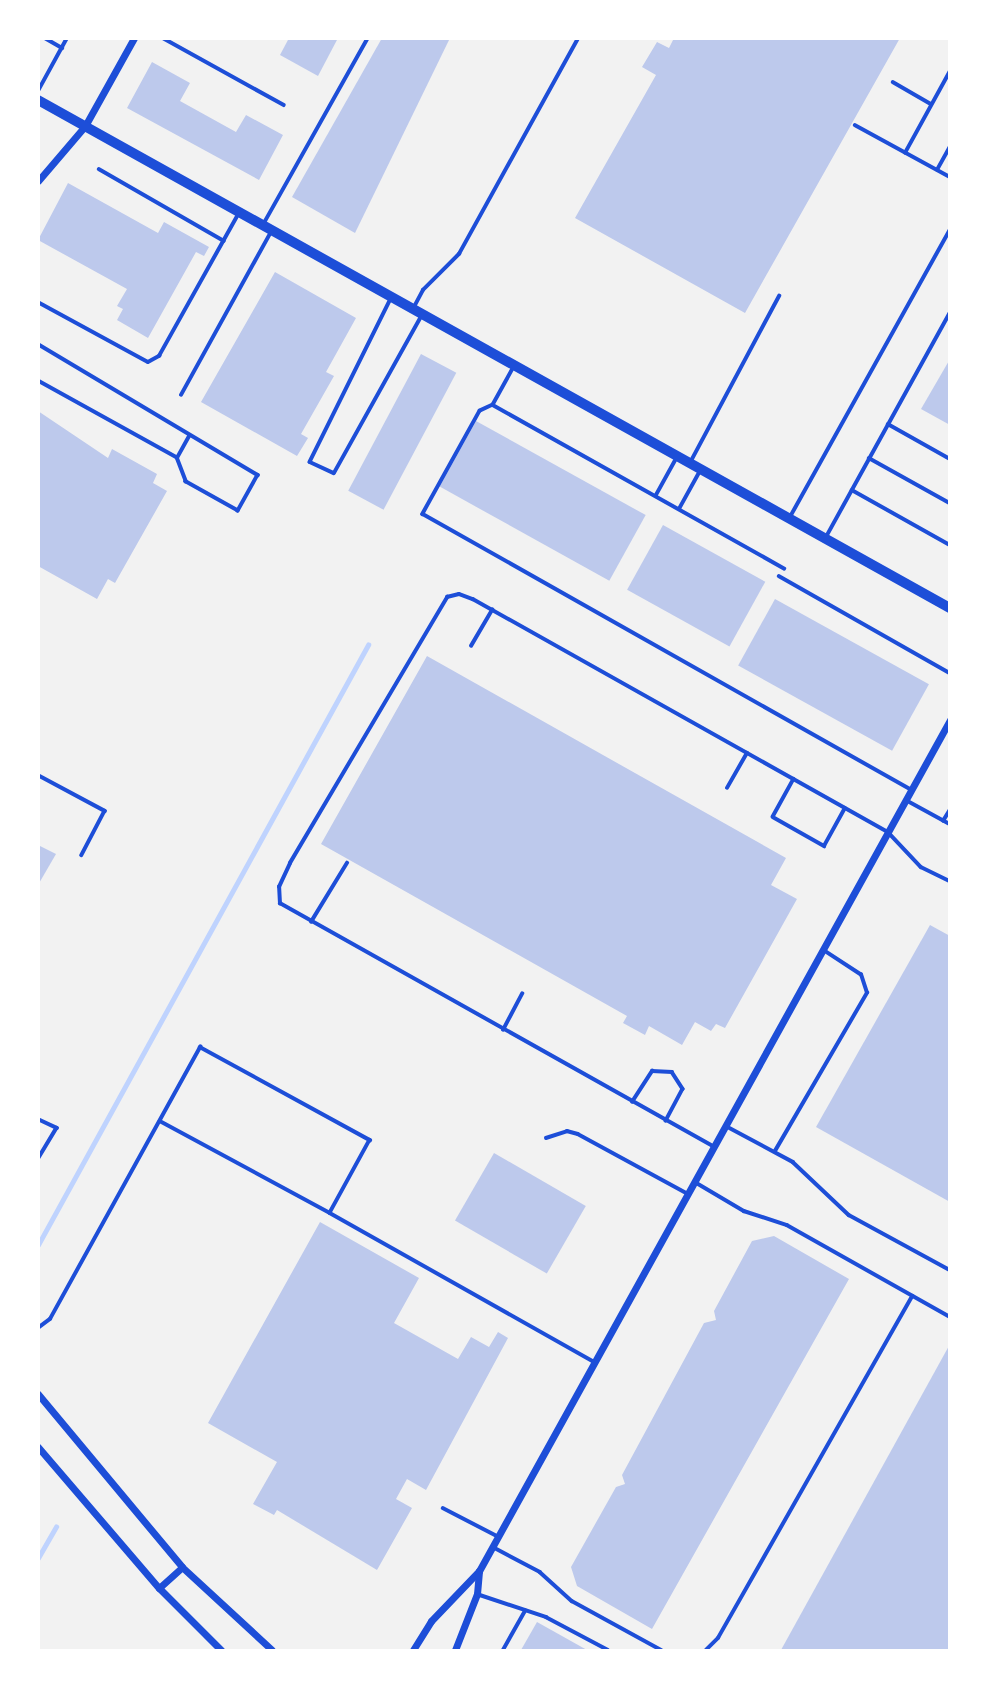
<!DOCTYPE html>
<style>
body{margin:0}
#map{position:relative;width:988px;height:1689px;overflow:hidden;background:#f2f2f2;font-family:Lato,sans-serif}
div>[style]{position:absolute}
[style*='--x']{left:calc(var(--x)*1px);top:calc(var(--y)*1px);width:calc(var(--w)*1px);rotate:calc(var(--a)*1deg)}
.stream>*{height:4.5px;margin:-2.25px;padding:0 2.25px;transform-origin:2.25px;border-radius:2.25px;background:#bfd3fe}
.building>*{inset:0;background:#bdc9ec;transform-origin:0 0}
.service>*{height:3.5px;margin:-1.75px;padding:0 1.75px;transform-origin:1.75px;border-radius:1.75px;background:#1d4ed8}
.minor>*{height:7px;margin:-3.5px;padding:0 3.5px;transform-origin:3.5px;border-radius:3.5px;background:#1d4ed8}
.tertiary>*{height:10px;margin:-5px;padding:0 5px;transform-origin:5px;border-radius:5px;background:#1d4ed8}
span{translate:-50% -50%;white-space:nowrap;text-align:center;line-height:1.15;-webkit-text-stroke:6px #fff;paint-order:stroke}
.frame{position:absolute;inset:0;border:40px solid #fff;pointer-events:none}
</style>
<div id="map">
<div class="stream">
<i style="--x:38;--y:1245;--w:685;--a:-61.19"></i>
<i style="--x:38;--y:1558;--w:36;--a:-60"></i>
</div>
<div class="building">
<i style="clip-path:polygon(289px 38px,338px 38px,318px 76px,280px 55px)"></i>
<i style="clip-path:polygon(382px 38px,450px 38px,355px 233px,292px 197px)"></i>
<i style="clip-path:polygon(674px 38px,900px 38px,745px 313px,575px 218px,656px 75px,642px 67px,657px 42px,669px 48px)"></i>
<i style="clip-path:polygon(152px 62px,190px 83px,180px 101px,236px 132px,246px 115px,283px 135px,259px 180px,127px 108px)"></i>
<i style="clip-path:polygon(68px 183px,158px 233px,164px 222px,209px 247px,204px 256px,196px 252px,148px 338px,117px 320px,123px 309px,117px 306px,127px 289px,38px 240px)"></i>
<i style="clip-path:polygon(275px 272px,356px 318px,326px 372px,334px 376px,301px 434px,308px 438px,297px 456px,201px 402px)"></i>
<i style="left:421px;top:354px;width:40px;height:155px;rotate:28deg"></i>
<i style="clip-path:polygon(950px 359px,950px 425px,921px 409px)"></i>
<i style="clip-path:polygon(38px 411px,108px 458px,112px 449px,157px 474px,153px 483px,167px 491px,115px 583px,108px 579px,97px 599px,38px 566px)"></i>
<i style="left:476px;top:421px;width:194px;height:75px;rotate:29deg"></i>
<i style="left:663px;top:525px;width:117px;height:74px;rotate:29deg"></i>
<i style="left:775px;top:599px;width:176px;height:76px;rotate:29deg"></i>
<i style="clip-path:polygon(427px 656px,786px 858px,771px 885px,797px 899px,725px 1028px,716px 1024px,711px 1031px,695px 1022px,682px 1045px,649px 1026px,645px 1035px,623px 1023px,627px 1016px,321px 844px)"></i>
<i style="clip-path:polygon(38px 845px,56px 854px,38px 885px)"></i>
<i style="clip-path:polygon(930px 925px,950px 936px,950px 1202px,816px 1127px)"></i>
<i style="left:494px;top:1153px;width:106px;height:78px;rotate:30deg"></i>
<i style="clip-path:polygon(320px 1222px,419px 1278px,394px 1323px,458px 1359px,471px 1337px,489px 1347px,498px 1332px,508px 1338px,426px 1490px,407px 1479px,396px 1499px,412px 1508px,377px 1570px,277px 1510px,274px 1515px,253px 1504px,277px 1462px,208px 1423px)"></i>
<i style="clip-path:polygon(774px 1236px,849px 1279px,652px 1629px,577px 1586px,571px 1567px,616px 1487px,625px 1484px,622px 1475px,704px 1323px,716px 1320px,714px 1311px,752px 1241px)"></i>
<i style="clip-path:polygon(950px 1344px,950px 1650px,781px 1650px)"></i>
<i style="clip-path:polygon(537px 1622px,587px 1650px,521px 1650px)"></i>
</div>
<div class="service">
<i style="--x:45;--y:38;--w:20;--a:30"></i>
<i style="--x:163;--y:38;--w:138;--a:29"></i>
<i style="--x:893;--y:82;--w:44;--a:30.1"></i>
<i style="--x:38;--y:91;--w:60;--a:-61.3"></i>
<i style="--x:855;--y:125;--w:108;--a:28.7"></i>
<i style="--x:905;--y:153;--w:94;--a:-61.2"></i>
<i style="--x:99;--y:169;--w:144;--a:29.9"></i>
<i style="--x:937;--y:170;--w:26;--a:-61"></i>
<i style="--x:264;--y:223;--w:212;--a:-60.7"></i>
<i style="--x:391;--y:299;--w:182;--a:116.4"></i>
<i style="--x:310;--y:462;--w:26;--a:25"></i>
<i style="--x:334;--y:473;--w:179;--a:-60.9"></i>
<i style="--x:38;--y:302;--w:125;--a:28.6"></i>
<i style="--x:148;--y:362;--w:13;--a:-29"></i>
<i style="--x:159;--y:356;--w:164;--a:-60.8"></i>
<i style="--x:414;--y:307;--w:19;--a:-62"></i>
<i style="--x:423;--y:290;--w:51;--a:-45"></i>
<i style="--x:459;--y:254;--w:247;--a:-61.1"></i>
<i style="--x:38;--y:344;--w:256;--a:30.8"></i>
<i style="--x:258;--y:475;--w:41;--a:119.1"></i>
<i style="--x:238;--y:511;--w:60;--a:-150.9"></i>
<i style="--x:186;--y:482;--w:26;--a:-111"></i>
<i style="--x:177;--y:458;--w:159;--a:-151"></i>
<i style="--x:514;--y:367;--w:43;--a:118.9"></i>
<i style="--x:493;--y:405;--w:14;--a:155"></i>
<i style="--x:480;--y:411;--w:118;--a:119"></i>
<i style="--x:423;--y:514;--w:559;--a:29.45"></i>
<i style="--x:181;--y:395;--w:186;--a:-61.1"></i>
<i style="--x:493;--y:405;--w:334;--a:29.3"></i>
<i style="--x:888;--y:424;--w:71;--a:29.4"></i>
<i style="--x:177;--y:458;--w:25;--a:-61"></i>
<i style="--x:869;--y:458;--w:93;--a:29.1"></i>
<i style="--x:691;--y:461;--w:187;--a:-61.9"></i>
<i style="--x:852;--y:490;--w:112;--a:29.3"></i>
<i style="--x:656;--y:495;--w:43;--a:-61.1"></i>
<i style="--x:679;--y:509;--w:43;--a:-61.1"></i>
<i style="--x:790;--y:517;--w:329;--a:-60.9"></i>
<i style="--x:826;--y:537;--w:257;--a:-61.1"></i>
<i style="--x:779;--y:576;--w:197;--a:29.6"></i>
<i style="--x:471;--y:646;--w:42;--a:-59.7"></i>
<i style="--x:38;--y:775;--w:76;--a:28.2"></i>
<i style="--x:105;--y:811;--w:50;--a:117.6"></i>
<i style="--x:794;--y:779;--w:43;--a:118.9"></i>
<i style="--x:773;--y:817;--w:59;--a:29.6"></i>
<i style="--x:824;--y:846;--w:43;--a:-61.1"></i>
<i style="--x:727;--y:788;--w:40;--a:-60.3"></i>
<i style="--x:906;--y:800;--w:50;--a:28.6"></i>
<i style="--x:943;--y:821;--w:13;--a:-58"></i>
<i style="--x:311;--y:922;--w:69;--a:-58.6"></i>
<i style="--x:503;--y:1030;--w:41;--a:-62.2"></i>
<i style="--x:632;--y:1102;--w:37;--a:-57"></i>
<i style="--x:652;--y:1071;--w:20;--a:3"></i>
<i style="--x:672;--y:1072;--w:20;--a:57"></i>
<i style="--x:683;--y:1089;--w:36;--a:118"></i>
<i style="--x:38;--y:1119;--w:21;--a:25"></i>
<i style="--x:57;--y:1128;--w:37;--a:121"></i>
<i style="--x:160;--y:1121;--w:193;--a:28.4"></i>
<i style="--x:726;--y:1126;--w:76;--a:28.2"></i>
<i style="--x:793;--y:1162;--w:77;--a:43.4"></i>
<i style="--x:849;--y:1215;--w:115;--a:28.6"></i>
<i style="--x:546;--y:1138;--w:22;--a:-18"></i>
<i style="--x:567;--y:1131;--w:11;--a:15"></i>
<i style="--x:578;--y:1134;--w:123;--a:28.6"></i>
<i style="--x:712;--y:1146;--w:495;--a:-150.7"></i>
<i style="--x:280;--y:904;--w:17;--a:-93"></i>
<i style="--x:279;--y:887;--w:26;--a:-65"></i>
<i style="--x:290;--y:863;--w:309;--a:-59.4"></i>
<i style="--x:447;--y:597;--w:12;--a:-14"></i>
<i style="--x:459;--y:594;--w:15;--a:20"></i>
<i style="--x:473;--y:599;--w:476;--a:29.3"></i>
<i style="--x:888;--y:832;--w:48;--a:46.7"></i>
<i style="--x:921;--y:867;--w:32;--a:26"></i>
<i style="--x:775;--y:1151;--w:183;--a:-59.8"></i>
<i style="--x:867;--y:993;--w:19;--a:-108"></i>
<i style="--x:861;--y:975;--w:45;--a:-146.7"></i>
<i style="--x:695;--y:1182;--w:57;--a:30.6"></i>
<i style="--x:744;--y:1211;--w:45;--a:18"></i>
<i style="--x:787;--y:1225;--w:187;--a:29.4"></i>
<i style="--x:38;--y:1328;--w:15;--a:-37"></i>
<i style="--x:50;--y:1319;--w:311;--a:-61.1"></i>
<i style="--x:200;--y:1047;--w:194;--a:28.7"></i>
<i style="--x:370;--y:1140;--w:83;--a:118.7"></i>
<i style="--x:330;--y:1213;--w:302;--a:29.4"></i>
<i style="--x:443;--y:1508;--w:61;--a:27.4"></i>
<i style="--x:493;--y:1547;--w:53;--a:28"></i>
<i style="--x:540;--y:1572;--w:43;--a:42.2"></i>
<i style="--x:572;--y:1601;--w:102;--a:28.8"></i>
<i style="--x:477;--y:1594;--w:73;--a:18.4"></i>
<i style="--x:546;--y:1617;--w:70;--a:28"></i>
<i style="--x:503;--y:1650;--w:45;--a:-60.6"></i>
<i style="--x:706;--y:1650;--w:17;--a:-45"></i>
<i style="--x:718;--y:1638;--w:393;--a:-60.4"></i>
</div>
<div class="minor">
<i style="--x:38;--y:181;--w:72;--a:-49.5"></i>
<i style="--x:85;--y:126;--w:101;--a:-60.9"></i>
<i style="--x:38;--y:1394;--w:225;--a:50.2"></i>
<i style="--x:182;--y:1567;--w:122;--a:42.7"></i>
<i style="--x:38;--y:1447;--w:186;--a:49.4"></i>
<i style="--x:159;--y:1588;--w:88;--a:45"></i>
<i style="--x:159;--y:1588;--w:31;--a:-42"></i>
<i style="--x:413;--y:1650;--w:34;--a:-58"></i>
<i style="--x:431;--y:1621;--w:69;--a:-46.2"></i>
<i style="--x:479;--y:1571;--w:973;--a:-61.04"></i>
<i style="--x:455;--y:1650;--w:60;--a:-68.6"></i>
<i style="--x:477;--y:1594;--w:23;--a:-85"></i>
</div>
<div class="tertiary">
<i style="--x:38;--y:100;--w:1044;--a:29.12"></i>
</div>
<div class="frame"></div>
</div>
